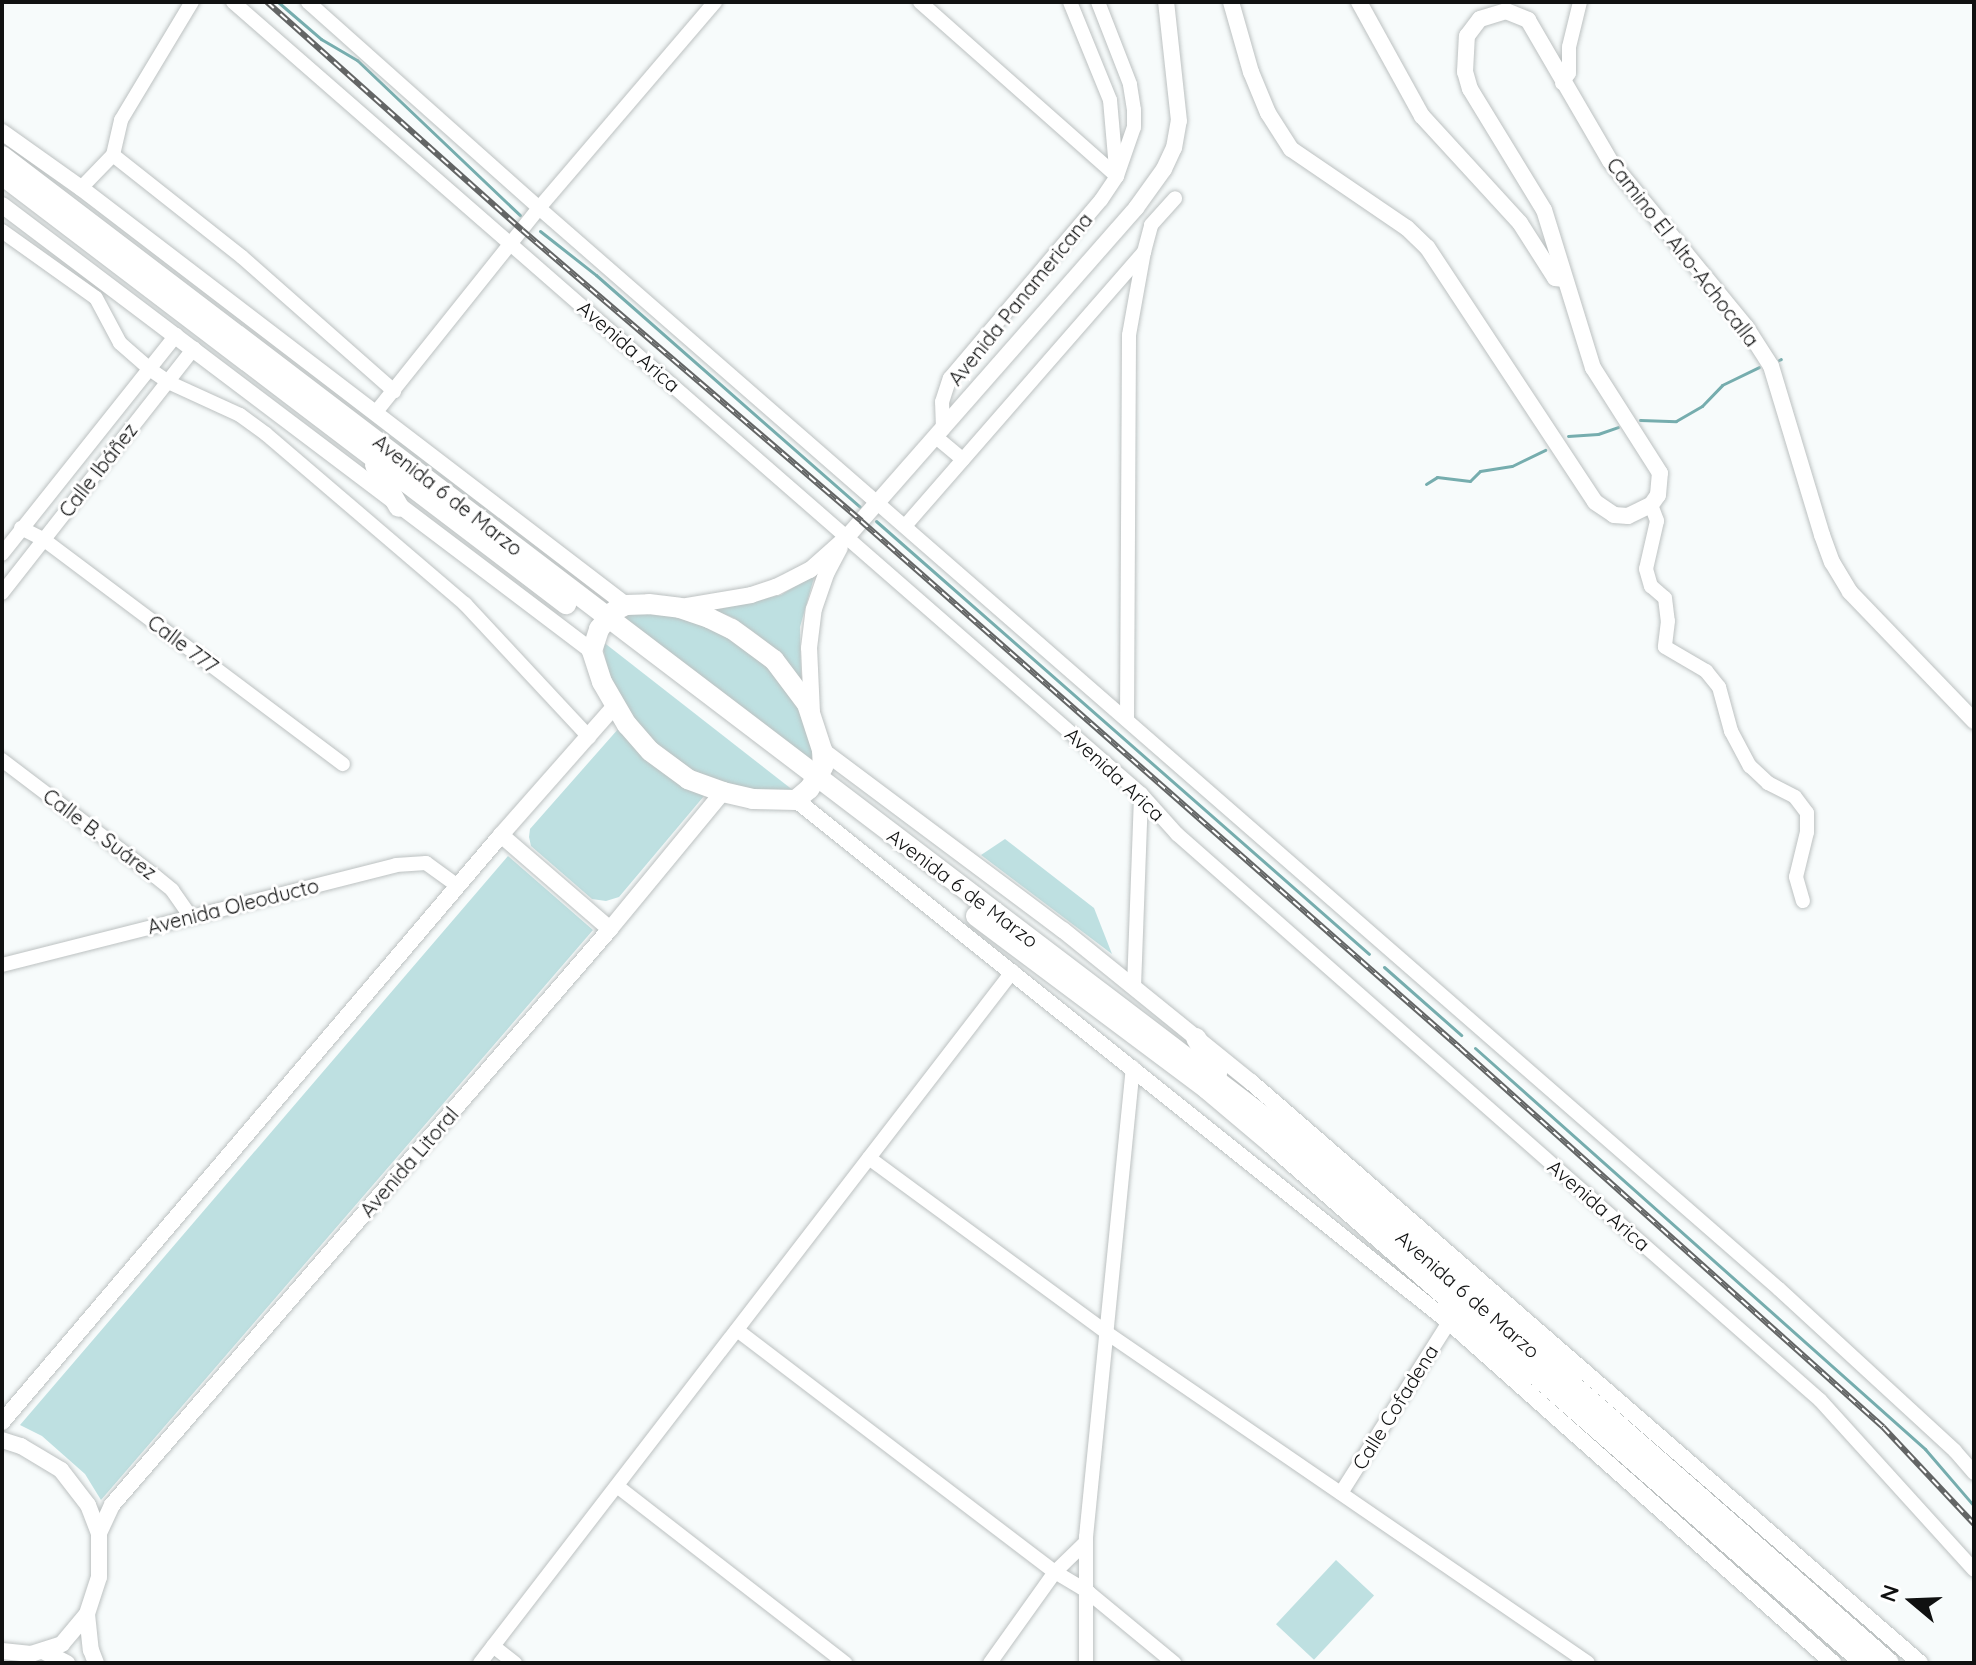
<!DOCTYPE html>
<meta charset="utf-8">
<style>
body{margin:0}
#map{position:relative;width:1976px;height:1665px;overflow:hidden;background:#f7fbfb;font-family:Quicksand,sans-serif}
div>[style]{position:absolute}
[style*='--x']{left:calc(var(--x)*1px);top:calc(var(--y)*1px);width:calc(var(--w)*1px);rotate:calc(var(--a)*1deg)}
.green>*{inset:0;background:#bee0e1;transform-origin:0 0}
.stream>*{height:3px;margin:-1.5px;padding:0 1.5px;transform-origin:1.5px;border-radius:1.5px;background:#76adae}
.roads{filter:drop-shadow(0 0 2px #bcc1c1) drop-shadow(0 0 2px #bcc1c1)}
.minor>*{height:14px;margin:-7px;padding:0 7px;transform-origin:7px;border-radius:7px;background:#fff}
.major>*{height:16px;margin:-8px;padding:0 8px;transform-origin:8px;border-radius:8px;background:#fff}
.highway>*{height:20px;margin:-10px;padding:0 10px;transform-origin:10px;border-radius:10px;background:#fff}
.rail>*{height:6px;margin-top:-3px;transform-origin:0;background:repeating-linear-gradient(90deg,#fff 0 9px,#636565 0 18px);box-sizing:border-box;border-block:2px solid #636565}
span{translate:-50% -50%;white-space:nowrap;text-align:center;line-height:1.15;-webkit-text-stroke:6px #fff;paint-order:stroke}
.street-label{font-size:20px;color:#101111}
.frame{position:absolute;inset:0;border:4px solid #101111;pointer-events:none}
.north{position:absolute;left:1872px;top:1561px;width:80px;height:80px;-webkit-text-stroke:6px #fff;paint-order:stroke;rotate:289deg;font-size:22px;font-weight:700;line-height:32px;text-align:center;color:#101111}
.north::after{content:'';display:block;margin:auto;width:28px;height:36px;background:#101111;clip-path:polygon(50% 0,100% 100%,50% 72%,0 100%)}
</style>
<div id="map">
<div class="green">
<i style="clip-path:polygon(815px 574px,800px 627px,801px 682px,768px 643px,734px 618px,711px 609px,781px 595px)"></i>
<i style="clip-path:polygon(633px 612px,652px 612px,689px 620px,724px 632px,757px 655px,783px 682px,803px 716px,813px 747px,814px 764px,620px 619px)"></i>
<i style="clip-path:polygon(602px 641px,794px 791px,762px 793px,709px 779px,681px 765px,650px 742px,627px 713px,610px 682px)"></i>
<i style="clip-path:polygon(619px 728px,669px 777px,704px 796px,619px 897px,606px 901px,592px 899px,531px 846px,529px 837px,530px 829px)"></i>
<i style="clip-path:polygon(1005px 839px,1094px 908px,1112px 954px,981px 855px)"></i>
<i style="clip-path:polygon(508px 856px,593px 930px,101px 1500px,85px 1474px,42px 1436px,20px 1425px)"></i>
<i style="left:1336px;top:1560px;width:52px;height:88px;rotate:43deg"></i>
</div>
<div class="stream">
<i style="--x:278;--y:2;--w:57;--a:40.7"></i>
<i style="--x:321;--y:39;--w:42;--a:30.3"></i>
<i style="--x:357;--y:60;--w:225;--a:43.6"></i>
<i style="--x:540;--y:231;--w:71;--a:38.2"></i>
<i style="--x:596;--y:275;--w:351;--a:41.3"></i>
<i style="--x:1779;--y:360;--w:2;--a:-27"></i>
<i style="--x:1640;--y:420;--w:36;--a:2"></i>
<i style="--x:1676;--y:421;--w:30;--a:-30"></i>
<i style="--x:1702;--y:406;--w:29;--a:-46"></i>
<i style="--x:1722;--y:385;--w:41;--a:-25.9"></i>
<i style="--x:1568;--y:436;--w:30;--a:-4"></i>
<i style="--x:1598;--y:434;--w:21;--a:-19"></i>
<i style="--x:1426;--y:484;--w:13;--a:-32"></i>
<i style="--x:1437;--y:477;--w:33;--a:7"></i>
<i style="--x:1470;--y:481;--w:14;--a:-45"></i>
<i style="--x:1480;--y:471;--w:32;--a:-9"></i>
<i style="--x:1512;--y:466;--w:37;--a:-26"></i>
<i style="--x:876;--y:521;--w:656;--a:41.29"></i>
<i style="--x:1384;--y:967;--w:103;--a:41.4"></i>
<i style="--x:1475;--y:1048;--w:603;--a:41.7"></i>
<i style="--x:1925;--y:1449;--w:75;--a:49.3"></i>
</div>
<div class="roads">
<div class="minor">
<i style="--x:233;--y:2;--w:1205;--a:41.1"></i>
<i style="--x:1141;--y:794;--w:54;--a:48"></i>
<i style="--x:1177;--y:834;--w:857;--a:41.36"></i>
<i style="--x:1820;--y:1400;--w:229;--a:47.8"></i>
<i style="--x:308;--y:2;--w:310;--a:41.7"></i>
<i style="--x:539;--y:208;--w:1645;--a:41.08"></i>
<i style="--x:1779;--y:1289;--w:239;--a:42.6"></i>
<i style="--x:1955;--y:1451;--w:29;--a:49"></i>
<i style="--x:920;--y:2;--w:263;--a:41.5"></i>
<i style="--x:1070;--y:2;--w:106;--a:67.8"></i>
<i style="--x:1110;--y:100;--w:68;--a:85"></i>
<i style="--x:1562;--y:83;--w:12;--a:-55"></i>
<i style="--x:1569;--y:73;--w:26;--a:-90"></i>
<i style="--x:1569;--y:47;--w:46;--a:-76.3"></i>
<i style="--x:113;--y:155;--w:164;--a:38.3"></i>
<i style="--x:242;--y:257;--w:203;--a:41.4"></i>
<i style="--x:81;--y:188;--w:46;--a:-45.9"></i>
<i style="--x:113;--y:155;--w:36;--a:-77"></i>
<i style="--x:121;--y:120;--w:138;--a:-59"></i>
<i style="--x:2;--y:231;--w:115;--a:35.5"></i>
<i style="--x:96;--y:298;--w:51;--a:61.9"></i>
<i style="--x:120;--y:343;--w:41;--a:41.1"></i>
<i style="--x:151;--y:370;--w:21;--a:35"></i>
<i style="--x:168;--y:382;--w:79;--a:24.6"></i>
<i style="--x:240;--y:415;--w:32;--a:36"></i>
<i style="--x:266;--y:434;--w:262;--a:40.5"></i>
<i style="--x:465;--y:604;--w:182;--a:47"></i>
<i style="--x:376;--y:412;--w:261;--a:-51.4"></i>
<i style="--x:539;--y:208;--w:271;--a:-49.5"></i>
<i style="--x:943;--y:429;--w:27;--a:-92"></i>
<i style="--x:942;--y:402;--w:25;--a:-72"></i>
<i style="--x:950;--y:378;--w:233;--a:-49.7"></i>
<i style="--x:1101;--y:200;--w:29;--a:-56"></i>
<i style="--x:1117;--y:176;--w:52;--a:-70.9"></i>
<i style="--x:1134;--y:127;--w:17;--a:-90"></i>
<i style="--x:1134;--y:110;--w:26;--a:-99"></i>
<i style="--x:1130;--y:84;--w:88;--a:-111.3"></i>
<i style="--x:936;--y:437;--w:35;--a:40"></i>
<i style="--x:1651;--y:505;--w:17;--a:69"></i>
<i style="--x:1657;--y:521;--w:49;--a:102.9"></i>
<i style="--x:1646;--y:569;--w:18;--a:74"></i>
<i style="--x:1651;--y:586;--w:18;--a:41"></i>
<i style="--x:1665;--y:598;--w:23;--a:83"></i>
<i style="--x:1668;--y:621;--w:26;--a:97"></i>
<i style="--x:1665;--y:647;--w:48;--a:30.3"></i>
<i style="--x:1706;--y:671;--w:21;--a:51"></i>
<i style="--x:1719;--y:687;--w:46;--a:74.7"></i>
<i style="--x:1731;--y:731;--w:40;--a:62"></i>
<i style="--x:1750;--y:766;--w:25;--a:43"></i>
<i style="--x:1768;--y:783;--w:30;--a:27"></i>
<i style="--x:1795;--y:797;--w:20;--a:53"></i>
<i style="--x:1807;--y:813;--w:19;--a:90"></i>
<i style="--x:1807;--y:832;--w:46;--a:103.7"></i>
<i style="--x:1796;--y:877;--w:25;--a:74"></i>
<i style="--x:905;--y:526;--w:364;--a:-48.9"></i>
<i style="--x:1144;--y:252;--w:28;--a:-75"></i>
<i style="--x:1151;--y:225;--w:36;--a:-48"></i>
<i style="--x:21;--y:528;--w:25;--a:27"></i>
<i style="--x:43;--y:539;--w:375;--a:36.9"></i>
<i style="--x:2;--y:554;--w:280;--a:-51.5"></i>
<i style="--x:2;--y:593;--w:311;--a:-51.9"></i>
<i style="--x:1127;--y:720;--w:385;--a:-89.7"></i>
<i style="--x:1129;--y:335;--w:84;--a:-79.8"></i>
<i style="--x:2;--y:760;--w:192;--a:37.2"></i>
<i style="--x:155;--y:876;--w:22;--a:39"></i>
<i style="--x:172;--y:890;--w:32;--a:55"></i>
<i style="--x:2;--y:965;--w:406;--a:-14.2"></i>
<i style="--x:396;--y:865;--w:30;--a:-4"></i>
<i style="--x:426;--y:863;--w:39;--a:36"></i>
<i style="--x:1134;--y:987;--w:193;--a:-87.9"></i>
<i style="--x:869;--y:1158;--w:295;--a:36.3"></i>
<i style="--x:1107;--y:1333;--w:583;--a:34.45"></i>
<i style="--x:737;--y:1330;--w:400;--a:37.3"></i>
<i style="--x:1055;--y:1572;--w:39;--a:31"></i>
<i style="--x:1088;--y:1592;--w:112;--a:39.5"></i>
<i style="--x:617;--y:1486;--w:289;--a:37.8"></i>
<i style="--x:1341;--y:1493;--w:202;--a:-57.7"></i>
<i style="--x:493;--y:1646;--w:28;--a:38"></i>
<i style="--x:480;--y:1663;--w:873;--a:-52.4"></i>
<i style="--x:990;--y:1663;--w:112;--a:-54.5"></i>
<i style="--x:1055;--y:1572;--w:43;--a:-44.1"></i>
<i style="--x:1086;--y:1663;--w:126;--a:-90"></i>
<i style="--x:1086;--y:1537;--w:472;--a:-84.3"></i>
</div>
<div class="major">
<i style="--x:1231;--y:2;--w:73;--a:74.1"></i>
<i style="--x:1251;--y:72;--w:44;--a:67.5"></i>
<i style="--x:1268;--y:113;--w:43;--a:57.4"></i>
<i style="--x:1291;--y:149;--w:140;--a:34.3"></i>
<i style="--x:1407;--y:228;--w:28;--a:44"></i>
<i style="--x:1427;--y:247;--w:305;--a:56.6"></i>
<i style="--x:1595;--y:502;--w:23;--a:34"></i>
<i style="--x:1614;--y:515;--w:14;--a:4"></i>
<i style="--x:1628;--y:516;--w:25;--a:-26"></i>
<i style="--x:1651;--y:505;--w:12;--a:-55"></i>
<i style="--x:1658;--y:495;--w:22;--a:-85"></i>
<i style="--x:1660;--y:473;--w:125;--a:-122.5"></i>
<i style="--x:1593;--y:368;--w:165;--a:-107.2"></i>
<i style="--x:1544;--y:210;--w:142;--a:-121.4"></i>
<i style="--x:1470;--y:89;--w:18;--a:-106"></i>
<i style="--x:1465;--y:72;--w:36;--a:-87"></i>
<i style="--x:1467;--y:36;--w:21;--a:-53"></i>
<i style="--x:1480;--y:19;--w:27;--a:-17"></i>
<i style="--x:1506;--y:11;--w:24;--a:22"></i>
<i style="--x:1528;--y:20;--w:163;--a:59.8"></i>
<i style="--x:1610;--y:161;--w:215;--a:50.7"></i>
<i style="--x:1746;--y:327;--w:46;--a:57.3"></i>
<i style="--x:1771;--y:366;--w:177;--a:73.2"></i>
<i style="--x:1822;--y:535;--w:29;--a:70"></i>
<i style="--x:1832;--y:562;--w:35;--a:59"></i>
<i style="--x:1850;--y:592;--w:179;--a:46.1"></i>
<i style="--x:1359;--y:2;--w:130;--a:61.1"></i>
<i style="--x:1422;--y:116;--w:145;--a:47.5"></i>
<i style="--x:1520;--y:223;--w:65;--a:57.5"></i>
<i style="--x:1555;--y:278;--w:9;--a:6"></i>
<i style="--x:2;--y:132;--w:97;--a:35.3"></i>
<i style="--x:81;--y:188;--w:686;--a:37.42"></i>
<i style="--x:2;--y:205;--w:740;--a:37.09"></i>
<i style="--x:681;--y:607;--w:71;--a:-9.7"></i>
<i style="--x:751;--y:595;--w:26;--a:-18"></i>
<i style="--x:776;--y:587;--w:38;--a:-27"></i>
<i style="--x:810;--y:570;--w:50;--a:-41.7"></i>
<i style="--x:847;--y:537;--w:438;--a:-48.7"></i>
<i style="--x:1136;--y:208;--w:48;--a:-54.3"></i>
<i style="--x:1164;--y:169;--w:23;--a:-65"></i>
<i style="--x:1174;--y:148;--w:27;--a:-80"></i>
<i style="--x:1179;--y:121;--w:120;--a:-96.2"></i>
<i style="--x:812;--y:713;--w:65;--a:-92.6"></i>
<i style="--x:809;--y:648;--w:39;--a:-83"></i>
<i style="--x:814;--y:609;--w:39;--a:-71"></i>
<i style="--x:827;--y:572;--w:27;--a:-62"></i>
<i style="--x:822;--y:750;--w:301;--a:36.8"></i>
<i style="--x:1063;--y:930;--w:242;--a:39"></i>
<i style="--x:1251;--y:1082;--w:886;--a:40.97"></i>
<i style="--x:796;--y:800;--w:836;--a:38.64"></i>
<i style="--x:1449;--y:1322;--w:514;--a:41.61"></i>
<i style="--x:501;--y:835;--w:144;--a:40.8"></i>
<i style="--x:2;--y:1422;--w:770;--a:-49.63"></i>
<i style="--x:501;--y:835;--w:171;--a:-48.6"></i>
<i style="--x:2;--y:1440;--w:20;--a:18"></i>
<i style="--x:21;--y:1446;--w:47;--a:31"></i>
<i style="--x:61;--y:1470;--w:44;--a:52.4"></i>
<i style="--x:88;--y:1505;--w:30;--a:69"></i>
<i style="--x:99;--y:1533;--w:44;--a:90"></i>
<i style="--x:99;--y:1577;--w:39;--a:108"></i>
<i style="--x:87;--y:1614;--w:39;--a:130"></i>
<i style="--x:62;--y:1644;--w:33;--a:162"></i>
<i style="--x:31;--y:1654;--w:29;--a:-174"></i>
<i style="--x:99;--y:1533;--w:31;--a:-65"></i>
<i style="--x:112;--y:1505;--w:761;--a:-49.15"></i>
<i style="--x:610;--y:929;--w:178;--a:-50.5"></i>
<i style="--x:87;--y:1614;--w:36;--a:84"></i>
<i style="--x:91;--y:1650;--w:14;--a:69"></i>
<i style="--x:45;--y:1652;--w:25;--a:27"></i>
</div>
<div class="highway">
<i style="--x:2;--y:156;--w:1610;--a:37.28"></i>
<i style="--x:1283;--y:1131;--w:806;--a:41.28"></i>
<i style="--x:2;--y:175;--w:709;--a:37.26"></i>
<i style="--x:375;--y:465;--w:48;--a:60.3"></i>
<i style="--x:649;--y:604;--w:31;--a:7"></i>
<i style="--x:680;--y:608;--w:31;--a:19"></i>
<i style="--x:709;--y:618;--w:25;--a:26"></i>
<i style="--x:732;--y:629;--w:52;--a:36.4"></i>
<i style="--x:774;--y:660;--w:55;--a:53.1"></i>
<i style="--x:807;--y:704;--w:48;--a:71.9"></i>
<i style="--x:822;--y:750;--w:17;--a:87"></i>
<i style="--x:823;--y:767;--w:26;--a:122"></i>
<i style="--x:809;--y:789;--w:17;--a:140"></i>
<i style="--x:796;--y:800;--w:43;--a:-178.7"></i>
<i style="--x:753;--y:799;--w:31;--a:-167"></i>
<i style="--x:723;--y:792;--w:37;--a:-160"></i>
<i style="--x:688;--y:779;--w:47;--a:-143.6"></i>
<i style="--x:650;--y:751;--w:35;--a:-131"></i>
<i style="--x:627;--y:725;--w:50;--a:-120.2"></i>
<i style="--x:602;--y:682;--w:33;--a:-108"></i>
<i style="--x:592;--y:651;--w:23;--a:-72"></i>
<i style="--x:599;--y:629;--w:23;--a:-50"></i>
<i style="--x:614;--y:611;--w:13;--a:-27"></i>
<i style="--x:626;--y:605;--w:23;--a:-2"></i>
<i style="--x:976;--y:916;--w:289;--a:36.8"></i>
<i style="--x:1207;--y:1089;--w:85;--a:40.2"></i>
<i style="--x:1272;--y:1144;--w:788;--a:41.19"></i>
<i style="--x:1196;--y:1038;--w:41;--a:59"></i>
</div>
</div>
<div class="rail">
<i style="--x:267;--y:2;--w:342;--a:41.8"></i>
<i style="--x:522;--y:230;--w:447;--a:40.6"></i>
<i style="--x:861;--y:521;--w:798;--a:41.34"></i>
<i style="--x:1460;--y:1048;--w:568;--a:41.86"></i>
<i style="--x:1883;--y:1427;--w:133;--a:46.8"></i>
</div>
<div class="street-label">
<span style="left:1683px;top:252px;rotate:52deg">Camino El Alto-Achocalla</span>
<span style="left:1020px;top:299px;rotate:-51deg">Avenida Panamericana</span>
<span style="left:629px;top:346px;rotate:41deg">Avenida Arica</span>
<span style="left:98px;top:470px;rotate:-52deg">Calle Ibáñez</span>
<span style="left:448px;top:495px;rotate:38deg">Avenida 6 de Marzo</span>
<span style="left:183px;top:644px;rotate:37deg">Calle 777</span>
<span style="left:1115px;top:774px;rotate:43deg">Avenida Arica</span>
<span style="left:100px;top:834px;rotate:37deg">Calle B. Suárez</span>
<span style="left:963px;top:888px;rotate:37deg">Avenida 6 de Marzo</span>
<span style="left:233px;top:906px;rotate:-14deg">Avenida Oleoducto</span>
<span style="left:409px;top:1162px;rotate:-49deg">Avenida Litoral</span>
<span style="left:1599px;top:1205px;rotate:41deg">Avenida Arica</span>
<span style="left:1468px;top:1294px;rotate:41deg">Avenida 6 de Marzo</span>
<span style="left:1395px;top:1407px;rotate:-58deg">Calle Cofadena</span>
</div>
<div class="frame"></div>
<div class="north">N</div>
</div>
